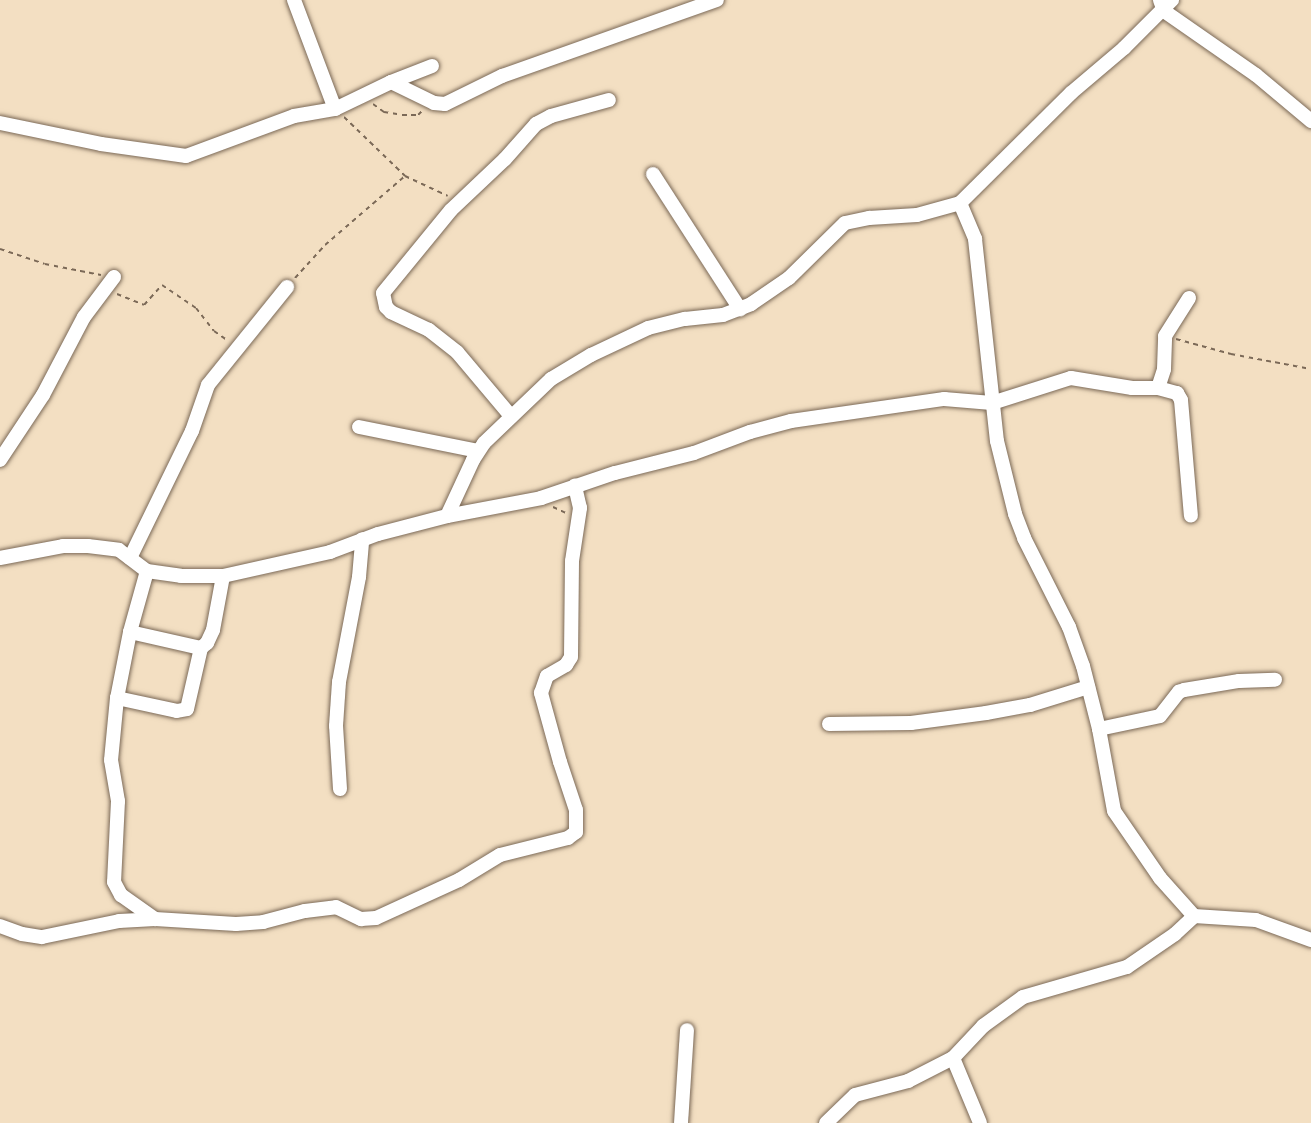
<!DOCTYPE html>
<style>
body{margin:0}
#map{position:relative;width:1311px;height:1123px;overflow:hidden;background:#f3dfc2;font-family:"Balsamiq Sans",sans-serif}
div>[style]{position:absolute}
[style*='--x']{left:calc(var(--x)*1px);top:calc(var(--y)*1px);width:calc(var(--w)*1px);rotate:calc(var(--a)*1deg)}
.path>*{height:2px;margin-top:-1px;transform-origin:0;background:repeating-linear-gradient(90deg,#7b6957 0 4.5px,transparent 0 9px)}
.roads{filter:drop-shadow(0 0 2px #7b6957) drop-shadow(0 0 2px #7b6957)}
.minor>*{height:14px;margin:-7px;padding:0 7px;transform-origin:7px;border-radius:7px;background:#fff}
span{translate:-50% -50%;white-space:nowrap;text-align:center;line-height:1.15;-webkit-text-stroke:5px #fdfcf7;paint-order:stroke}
</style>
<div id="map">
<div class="path">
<i style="--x:373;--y:104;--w:14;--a:36"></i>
<i style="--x:384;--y:112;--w:18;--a:9"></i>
<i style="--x:402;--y:115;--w:16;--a:0"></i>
<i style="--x:418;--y:115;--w:6;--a:-45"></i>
<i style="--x:344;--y:117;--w:85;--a:44"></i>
<i style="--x:405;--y:176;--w:47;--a:24.9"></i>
<i style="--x:0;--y:249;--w:47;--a:18.4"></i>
<i style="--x:45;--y:264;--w:57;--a:11.1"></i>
<i style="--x:295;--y:278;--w:45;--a:-47.7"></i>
<i style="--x:325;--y:245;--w:106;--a:-40.8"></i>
<i style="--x:117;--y:294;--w:29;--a:22"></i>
<i style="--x:144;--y:305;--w:27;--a:-48"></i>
<i style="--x:162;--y:285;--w:41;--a:34.1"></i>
<i style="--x:196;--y:308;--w:29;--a:52"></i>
<i style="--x:214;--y:331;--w:16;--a:35"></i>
<i style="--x:1176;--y:339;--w:57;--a:15.3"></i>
<i style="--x:1231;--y:354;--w:81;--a:10.6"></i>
<i style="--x:553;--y:507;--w:14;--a:25"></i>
</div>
<div class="roads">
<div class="minor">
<i style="--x:294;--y:0;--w:116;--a:69.4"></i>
<i style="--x:335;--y:109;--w:62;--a:-25.7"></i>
<i style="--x:391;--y:82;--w:44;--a:-21.3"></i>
<i style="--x:1160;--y:0;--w:12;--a:70"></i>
<i style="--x:1164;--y:11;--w:112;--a:34.8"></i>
<i style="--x:1256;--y:75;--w:72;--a:39.9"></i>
<i style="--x:391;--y:82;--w:48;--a:26"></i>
<i style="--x:434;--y:103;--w:11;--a:5"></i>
<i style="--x:445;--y:104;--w:64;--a:-26.2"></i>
<i style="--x:502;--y:76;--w:228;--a:-19.5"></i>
<i style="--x:0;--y:123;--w:103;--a:11.7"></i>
<i style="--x:101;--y:144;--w:86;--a:8"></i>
<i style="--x:186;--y:156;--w:115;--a:-20.3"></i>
<i style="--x:294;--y:116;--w:42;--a:-9.7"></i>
<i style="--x:653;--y:174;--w:161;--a:57.2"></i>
<i style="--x:960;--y:203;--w:39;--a:67"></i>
<i style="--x:975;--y:239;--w:203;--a:83.8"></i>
<i style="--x:997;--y:441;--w:75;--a:76.1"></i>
<i style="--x:1015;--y:514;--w:26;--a:69"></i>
<i style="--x:1024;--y:538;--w:100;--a:63.2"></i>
<i style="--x:1069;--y:627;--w:41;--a:70.3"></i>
<i style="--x:1083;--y:666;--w:65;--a:75.7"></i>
<i style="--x:1099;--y:729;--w:83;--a:79.6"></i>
<i style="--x:1114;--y:811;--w:81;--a:55.5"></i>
<i style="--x:1160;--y:878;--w:51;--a:48.2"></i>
<i style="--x:1158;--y:388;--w:20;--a:15"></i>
<i style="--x:1177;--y:393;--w:8;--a:60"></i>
<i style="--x:1181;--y:400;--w:116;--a:85.1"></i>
<i style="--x:510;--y:415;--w:82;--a:-130.1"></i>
<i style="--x:457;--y:352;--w:36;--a:-142"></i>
<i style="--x:429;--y:330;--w:42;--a:-154.7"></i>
<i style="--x:391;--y:312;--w:7;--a:-135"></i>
<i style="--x:386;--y:307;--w:14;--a:-102"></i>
<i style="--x:383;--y:293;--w:107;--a:-50.7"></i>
<i style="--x:451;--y:210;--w:74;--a:-43.4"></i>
<i style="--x:505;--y:159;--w:47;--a:-48.5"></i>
<i style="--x:536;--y:124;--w:17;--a:-28"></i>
<i style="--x:551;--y:116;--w:60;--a:-15.4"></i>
<i style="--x:359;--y:427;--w:121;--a:11.4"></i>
<i style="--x:0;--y:460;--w:78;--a:-56.5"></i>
<i style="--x:43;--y:395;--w:88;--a:-62.3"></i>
<i style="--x:84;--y:317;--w:50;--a:-53.1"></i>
<i style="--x:447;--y:516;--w:62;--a:-65.1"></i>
<i style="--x:473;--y:460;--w:20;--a:-57"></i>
<i style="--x:484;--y:443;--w:93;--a:-43.7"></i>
<i style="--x:551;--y:379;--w:47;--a:-31"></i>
<i style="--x:591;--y:355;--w:63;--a:-25.3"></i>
<i style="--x:648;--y:328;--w:38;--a:-14"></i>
<i style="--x:685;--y:319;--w:38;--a:-6"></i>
<i style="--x:723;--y:315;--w:30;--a:-21"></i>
<i style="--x:751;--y:304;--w:46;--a:-34.4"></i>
<i style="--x:789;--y:278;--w:78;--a:-44.5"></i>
<i style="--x:845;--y:223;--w:25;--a:-12"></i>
<i style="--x:869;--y:218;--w:48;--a:-3.6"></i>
<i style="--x:917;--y:215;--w:45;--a:-15.6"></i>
<i style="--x:960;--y:203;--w:156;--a:-44.7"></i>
<i style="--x:1071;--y:93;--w:70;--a:-40.3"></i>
<i style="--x:1124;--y:48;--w:68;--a:-45"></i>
<i style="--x:0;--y:558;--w:64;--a:-10.8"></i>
<i style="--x:63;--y:546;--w:25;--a:0"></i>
<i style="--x:88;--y:546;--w:31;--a:7"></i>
<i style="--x:119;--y:550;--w:35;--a:37"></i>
<i style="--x:147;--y:571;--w:34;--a:8"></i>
<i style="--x:181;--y:576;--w:42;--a:0"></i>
<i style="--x:223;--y:576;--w:110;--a:-12.6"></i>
<i style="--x:330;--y:552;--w:51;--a:-20.6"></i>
<i style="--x:378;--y:534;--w:71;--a:-14.6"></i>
<i style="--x:447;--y:516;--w:96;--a:-10.8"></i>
<i style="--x:541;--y:498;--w:78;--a:-18.7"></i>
<i style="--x:615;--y:473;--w:81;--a:-14.2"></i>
<i style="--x:694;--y:453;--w:60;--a:-20.6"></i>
<i style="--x:750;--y:432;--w:42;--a:-15"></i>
<i style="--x:791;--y:421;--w:155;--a:-8.2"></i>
<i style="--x:944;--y:399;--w:48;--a:4.8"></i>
<i style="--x:992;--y:403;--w:83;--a:-17.6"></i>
<i style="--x:1071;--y:378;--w:62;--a:9.3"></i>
<i style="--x:1132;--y:388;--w:26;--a:0"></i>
<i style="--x:1158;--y:388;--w:20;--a:-72"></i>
<i style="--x:1164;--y:369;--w:33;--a:-88"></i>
<i style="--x:1165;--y:336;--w:45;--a:-57.7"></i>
<i style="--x:130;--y:558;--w:141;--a:-64"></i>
<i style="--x:192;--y:431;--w:49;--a:-70.8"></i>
<i style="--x:208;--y:385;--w:126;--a:-51.1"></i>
<i style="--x:147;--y:571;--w:63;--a:105.6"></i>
<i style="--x:130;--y:632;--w:67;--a:101.1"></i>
<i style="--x:117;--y:698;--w:62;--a:95.5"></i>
<i style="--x:111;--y:760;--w:42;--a:80.3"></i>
<i style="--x:118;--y:801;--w:81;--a:92.8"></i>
<i style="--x:114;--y:882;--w:15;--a:62"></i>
<i style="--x:121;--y:895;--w:42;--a:35.2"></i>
<i style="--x:155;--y:919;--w:81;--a:3.5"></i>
<i style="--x:236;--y:924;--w:27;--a:-4"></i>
<i style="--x:263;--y:922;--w:43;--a:-14.7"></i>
<i style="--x:305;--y:911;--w:31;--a:-7"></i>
<i style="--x:336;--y:907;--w:28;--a:26"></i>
<i style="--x:361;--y:919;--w:15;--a:-4"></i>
<i style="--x:376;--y:918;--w:91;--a:-24.6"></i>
<i style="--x:459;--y:880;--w:48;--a:-31.4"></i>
<i style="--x:500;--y:855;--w:70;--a:-14"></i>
<i style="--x:568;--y:838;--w:10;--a:-37"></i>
<i style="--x:576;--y:832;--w:22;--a:-90"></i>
<i style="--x:576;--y:810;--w:51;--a:-108.4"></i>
<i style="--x:560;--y:762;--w:72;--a:-105.4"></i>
<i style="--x:541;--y:693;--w:18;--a:-71"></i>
<i style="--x:547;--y:676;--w:22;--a:-30"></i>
<i style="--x:566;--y:665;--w:9;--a:-58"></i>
<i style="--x:571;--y:657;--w:96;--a:-89.4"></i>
<i style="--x:572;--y:561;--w:54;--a:-81.4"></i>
<i style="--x:580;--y:508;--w:23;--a:-103"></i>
<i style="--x:130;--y:632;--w:73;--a:12.7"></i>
<i style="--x:117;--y:698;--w:61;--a:12.2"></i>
<i style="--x:177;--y:711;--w:10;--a:-11"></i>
<i style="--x:187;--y:709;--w:63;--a:-77.1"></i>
<i style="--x:201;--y:648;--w:8;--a:-40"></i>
<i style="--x:207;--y:643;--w:14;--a:-65"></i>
<i style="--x:213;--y:630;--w:55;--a:-79.5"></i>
<i style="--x:829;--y:724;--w:82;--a:-0.7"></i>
<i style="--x:911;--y:723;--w:76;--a:-7.6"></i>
<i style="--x:986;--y:713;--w:45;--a:-10.3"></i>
<i style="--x:1030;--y:705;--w:61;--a:-17.2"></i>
<i style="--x:1099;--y:729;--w:62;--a:-12"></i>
<i style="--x:1160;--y:716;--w:31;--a:-52"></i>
<i style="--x:1179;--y:692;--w:5;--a:-22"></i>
<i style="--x:1184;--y:690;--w:56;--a:-9.3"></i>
<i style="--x:1239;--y:681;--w:36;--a:-2"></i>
<i style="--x:340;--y:789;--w:63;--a:-93.6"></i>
<i style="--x:336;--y:726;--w:44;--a:-86.1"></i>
<i style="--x:339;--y:682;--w:107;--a:-79.2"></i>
<i style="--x:359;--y:577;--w:38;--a:-85"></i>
<i style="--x:0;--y:926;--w:23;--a:20"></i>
<i style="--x:22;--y:934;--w:20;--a:9"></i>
<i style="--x:42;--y:937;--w:79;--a:-11.7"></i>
<i style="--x:119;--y:921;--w:36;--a:-3"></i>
<i style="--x:953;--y:1058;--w:70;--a:67.4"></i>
<i style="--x:681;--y:1123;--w:93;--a:-86.3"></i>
<i style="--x:826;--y:1123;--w:40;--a:-44"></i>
<i style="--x:855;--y:1095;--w:55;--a:-14.8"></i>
<i style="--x:908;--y:1081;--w:51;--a:-27.1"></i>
<i style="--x:953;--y:1058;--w:44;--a:-46.8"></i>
<i style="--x:983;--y:1026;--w:49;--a:-35.9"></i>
<i style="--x:1023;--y:997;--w:108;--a:-16.1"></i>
<i style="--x:1127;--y:967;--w:58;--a:-34.5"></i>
<i style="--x:1175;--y:934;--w:26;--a:-43"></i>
<i style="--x:1194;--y:916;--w:62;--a:3.7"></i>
<i style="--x:1256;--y:920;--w:59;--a:20"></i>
</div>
</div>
</div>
